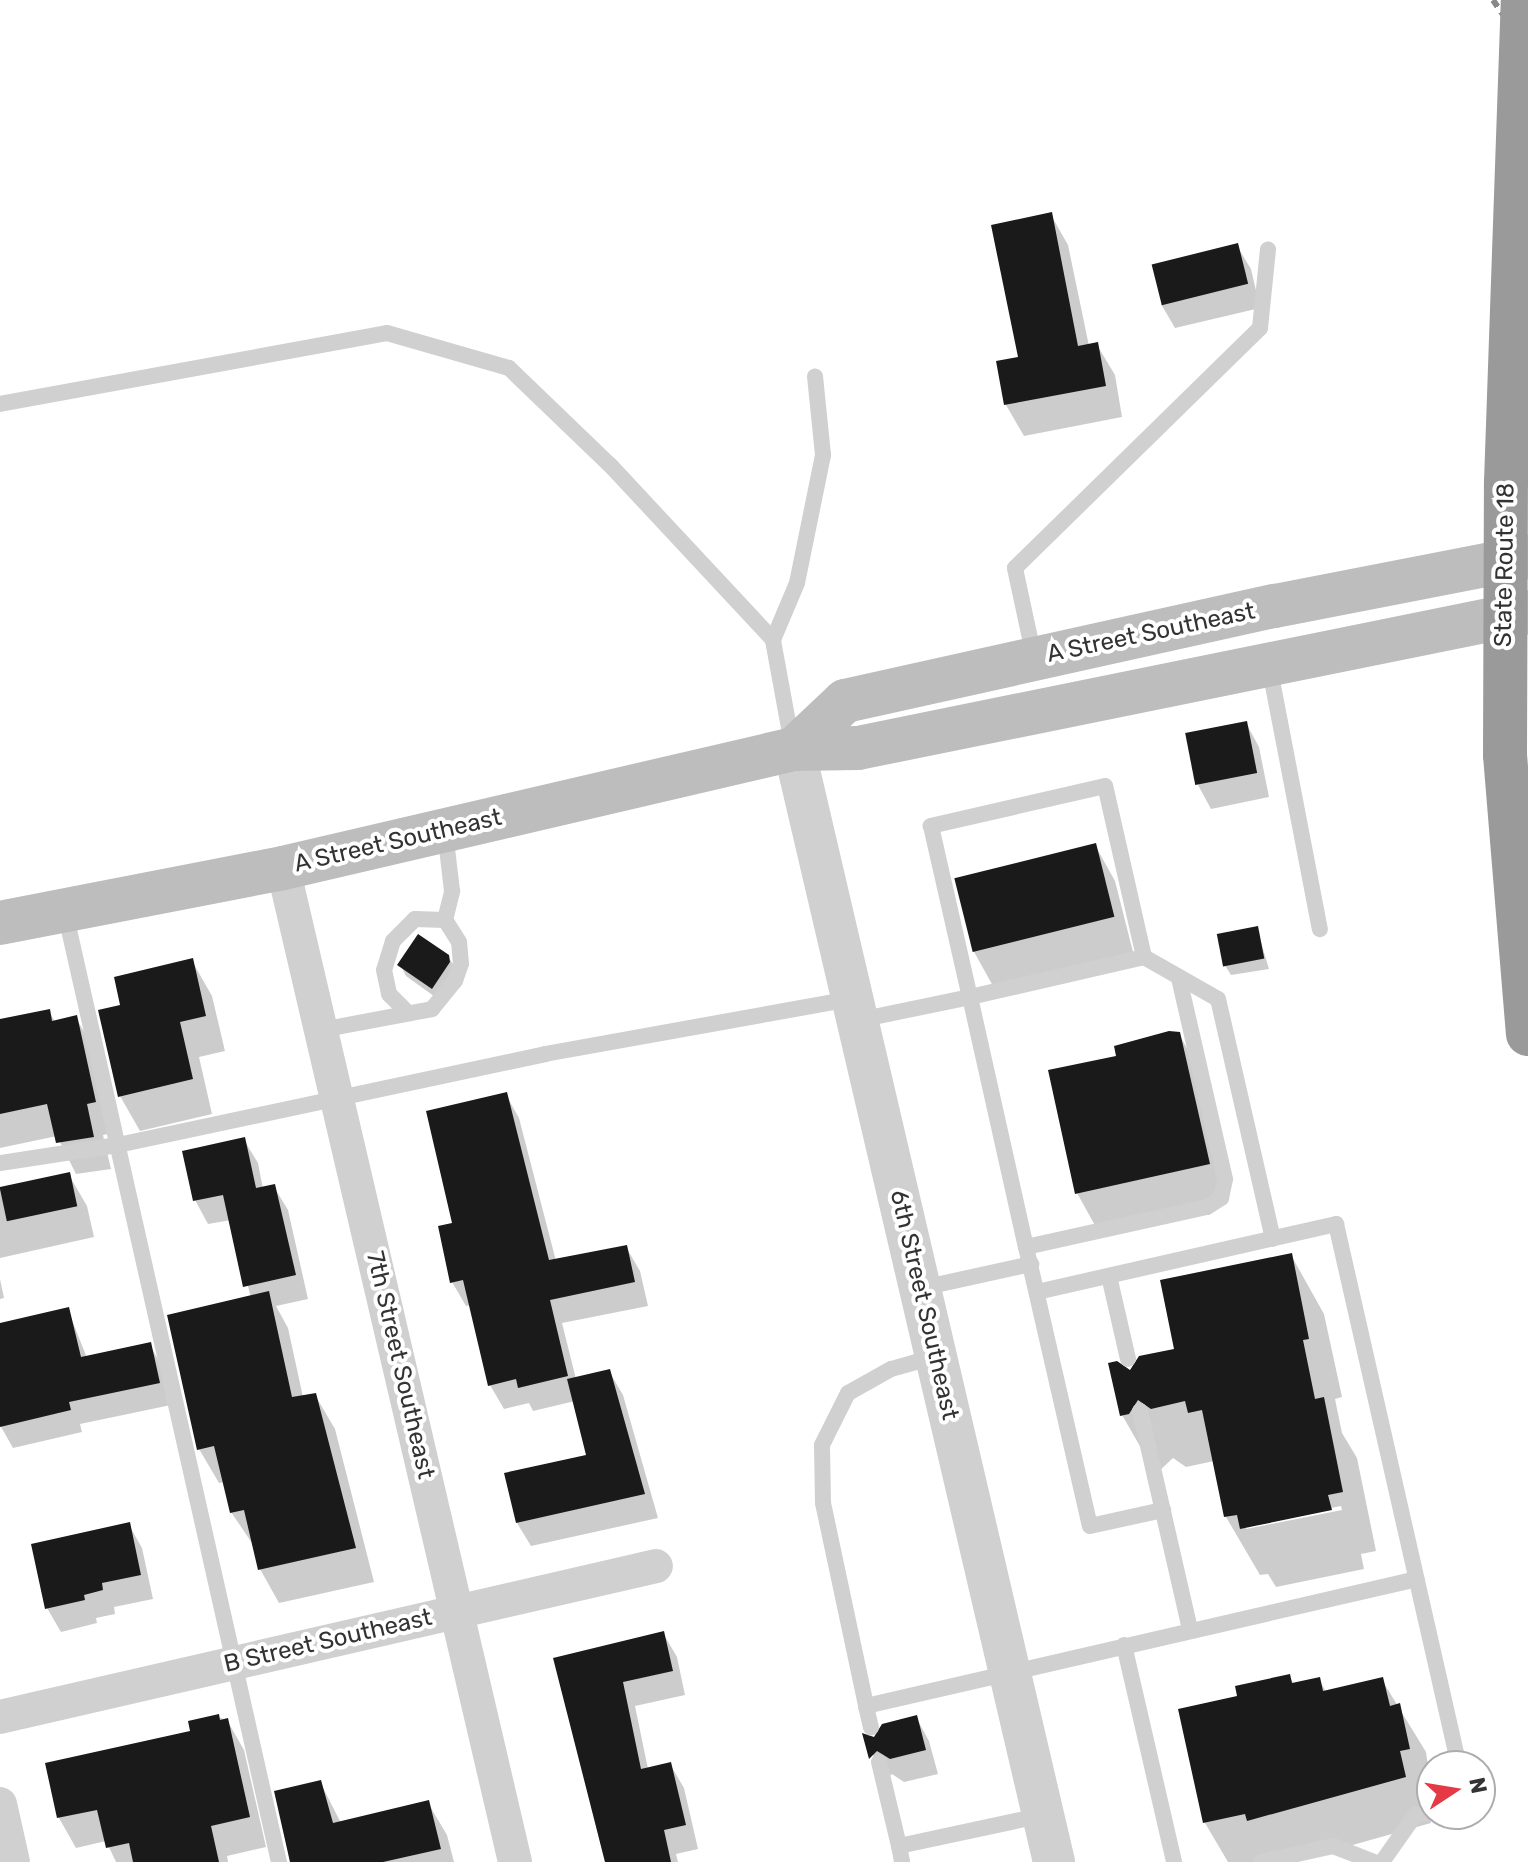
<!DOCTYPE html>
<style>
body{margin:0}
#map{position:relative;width:1528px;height:1862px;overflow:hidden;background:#fff;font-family:Rubik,sans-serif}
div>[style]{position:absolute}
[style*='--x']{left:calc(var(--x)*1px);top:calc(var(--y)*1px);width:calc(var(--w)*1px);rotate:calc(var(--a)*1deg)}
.shadow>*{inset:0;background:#0003}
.building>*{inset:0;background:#1a1a1a;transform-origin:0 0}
.service>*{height:16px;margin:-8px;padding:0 8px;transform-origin:8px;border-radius:8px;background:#d0d0d0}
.minor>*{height:34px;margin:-17px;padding:0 17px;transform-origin:17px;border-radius:17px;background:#d0d0d0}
.tertiary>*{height:42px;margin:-21px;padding:0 21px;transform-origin:21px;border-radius:21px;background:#d0d0d0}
.secondary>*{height:44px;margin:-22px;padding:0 22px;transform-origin:22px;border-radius:22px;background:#bdbdbd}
.motorway>*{height:44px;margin:-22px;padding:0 22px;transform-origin:22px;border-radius:22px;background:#9a9a9a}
.rail>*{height:6px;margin-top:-3px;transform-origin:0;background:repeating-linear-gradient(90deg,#888 0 8px,transparent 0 14px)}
.motorway-bridge>*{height:44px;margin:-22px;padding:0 22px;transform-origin:22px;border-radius:22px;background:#9a9a9a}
span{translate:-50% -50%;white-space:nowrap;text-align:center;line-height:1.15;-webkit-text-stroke:8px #fff;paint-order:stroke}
.street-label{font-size:24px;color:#333}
.north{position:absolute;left:1416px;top:1750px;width:80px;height:80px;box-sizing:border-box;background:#fff;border:2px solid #adadad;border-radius:50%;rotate:78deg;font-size:22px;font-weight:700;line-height:32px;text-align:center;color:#333}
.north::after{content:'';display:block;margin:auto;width:28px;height:36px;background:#e63946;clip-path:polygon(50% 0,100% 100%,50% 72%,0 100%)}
</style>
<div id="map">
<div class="shadow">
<i style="clip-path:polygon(1051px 215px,1068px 245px,1089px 346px,1097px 345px,1115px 375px,1122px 417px,1024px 436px,1006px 405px,998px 363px,1021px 359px)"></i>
<i style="clip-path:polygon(1237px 246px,1251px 269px,1260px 308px,1175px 328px,1161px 304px)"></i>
<i style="clip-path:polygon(1246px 723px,1259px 747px,1269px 797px,1211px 809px,1198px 785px)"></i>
<i style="clip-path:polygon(1095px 845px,1115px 881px,1133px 952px,993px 986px,973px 950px)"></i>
<i style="clip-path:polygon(1257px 929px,1269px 969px,1231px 975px,1224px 964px)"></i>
<i style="clip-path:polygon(448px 956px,455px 968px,438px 999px,406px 976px,400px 964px)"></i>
<i style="clip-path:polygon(192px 961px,212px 996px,225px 1051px,199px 1057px,212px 1114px,140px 1131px,120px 1096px,123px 1007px)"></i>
<i style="clip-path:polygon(49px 1011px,55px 1022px,76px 1018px,94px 1049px,113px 1133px,103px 1135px,111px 1169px,76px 1174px,57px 1136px,0 1148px,0 1021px)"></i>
<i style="clip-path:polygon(1179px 1034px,1199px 1070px,1229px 1199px,1097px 1229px,1077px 1193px,1118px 1057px)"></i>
<i style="clip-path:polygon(506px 1095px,519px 1118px,556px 1261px,626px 1247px,640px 1271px,648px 1306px,562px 1323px,576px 1379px,609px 1371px,623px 1395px,658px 1518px,531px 1546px,517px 1523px,588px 1457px,575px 1401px,533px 1411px,529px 1403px,504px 1409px,490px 1385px,471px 1305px,466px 1306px,452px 1282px,455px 1224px)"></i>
<i style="clip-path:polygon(244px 1140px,258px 1163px,263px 1189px,274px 1187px,288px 1210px,308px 1299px,276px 1306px,288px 1328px,303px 1397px,315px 1395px,335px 1429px,374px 1582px,279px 1603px,260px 1569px,254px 1546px,231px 1512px,225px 1482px,219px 1483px,199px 1449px,251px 1298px,231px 1220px,208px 1224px,195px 1200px)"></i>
<i style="clip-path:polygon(69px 1175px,87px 1206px,94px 1237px,0 1258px,0 1190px)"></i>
<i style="clip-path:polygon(evenodd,1291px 1255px,1324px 1314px,1342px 1397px,1335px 1399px,1342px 1433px,1357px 1458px,1376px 1551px,1361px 1554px,1364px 1569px,1276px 1587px,1268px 1574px,1260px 1575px,1226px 1517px,1214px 1461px,1186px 1467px,1173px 1458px,1156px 1474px,1122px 1415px,1130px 1373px,1176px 1350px,1291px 1255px,1341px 1506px,1342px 1510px,1246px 1529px,1246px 1525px,1341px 1506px)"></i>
<i style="clip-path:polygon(0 1279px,4px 1298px,0 1299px)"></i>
<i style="clip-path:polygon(68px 1310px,87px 1358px,150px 1345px,162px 1367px,171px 1405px,80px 1424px,82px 1432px,13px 1448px,0 1425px,0 1326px)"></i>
<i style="clip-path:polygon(129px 1525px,142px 1548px,153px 1599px,114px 1607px,115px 1614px,96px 1618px,97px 1623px,61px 1632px,47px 1608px)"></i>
<i style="clip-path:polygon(663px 1633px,677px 1657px,685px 1695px,635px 1706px,648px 1769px,670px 1764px,684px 1788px,698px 1849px,676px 1854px,678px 1862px,605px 1862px,555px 1659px)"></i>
<i style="clip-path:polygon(1289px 1676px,1294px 1684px,1319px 1679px,1326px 1692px,1382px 1680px,1426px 1752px,1432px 1796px,1425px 1797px,1431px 1823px,1292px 1862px,1228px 1862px,1205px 1823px,1239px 1698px)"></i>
<i style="clip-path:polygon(218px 1717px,227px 1720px,244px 1750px,266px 1847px,227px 1856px,228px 1862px,116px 1862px,106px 1841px,76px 1848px,59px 1818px,47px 1765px,192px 1733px)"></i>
<i style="clip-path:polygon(916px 1717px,929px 1741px,938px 1774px,904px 1782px,892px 1774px,884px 1781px,865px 1736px,875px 1740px)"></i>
<i style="clip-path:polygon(320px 1782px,341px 1823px,428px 1803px,447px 1835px,454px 1862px,290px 1862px,277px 1793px)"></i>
</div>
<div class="building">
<i style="clip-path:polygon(1052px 212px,1078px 346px,1098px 342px,1106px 386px,1004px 405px,996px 361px,1018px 357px,991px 225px)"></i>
<i style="left:1238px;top:243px;width:42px;height:89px;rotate:76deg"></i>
<i style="left:1247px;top:721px;width:53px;height:63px;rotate:79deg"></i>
<i style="left:1096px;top:843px;width:76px;height:146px;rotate:76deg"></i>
<i style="left:1258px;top:926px;width:33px;height:42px;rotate:79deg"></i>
<i style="clip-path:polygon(418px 934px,449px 955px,450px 962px,432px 989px,397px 965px)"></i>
<i style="clip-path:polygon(193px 958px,206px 1016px,180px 1022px,193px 1079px,118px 1097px,98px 1010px,120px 1005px,114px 977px)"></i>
<i style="clip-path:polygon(50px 1009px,52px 1021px,77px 1015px,96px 1102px,87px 1104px,94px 1137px,56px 1143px,47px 1104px,0 1114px,0 1019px)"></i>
<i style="clip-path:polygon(1169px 1031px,1180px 1032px,1210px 1164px,1075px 1194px,1048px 1070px,1116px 1056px,1114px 1046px)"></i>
<i style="clip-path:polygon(507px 1092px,549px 1260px,627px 1245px,635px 1282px,550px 1300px,568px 1376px,518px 1388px,516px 1379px,488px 1386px,463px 1280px,450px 1283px,438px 1226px,452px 1223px,426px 1111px)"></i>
<i style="clip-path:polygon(245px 1137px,256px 1188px,275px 1184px,296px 1275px,243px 1287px,223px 1195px,193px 1201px,182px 1151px)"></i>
<i style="left:70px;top:1172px;width:35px;height:72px;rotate:78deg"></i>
<i style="clip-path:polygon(1292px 1253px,1309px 1339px,1303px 1340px,1315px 1399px,1324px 1397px,1343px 1492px,1328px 1495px,1332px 1510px,1240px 1529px,1237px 1515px,1224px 1517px,1202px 1410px,1188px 1413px,1185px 1401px,1151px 1409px,1138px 1400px,1129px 1414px,1120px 1416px,1108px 1363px,1117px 1361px,1130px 1370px,1139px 1356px,1174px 1349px,1160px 1280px)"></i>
<i style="clip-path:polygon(269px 1291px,292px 1397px,316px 1393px,356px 1548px,258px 1570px,244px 1510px,230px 1513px,214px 1446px,197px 1450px,167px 1315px)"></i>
<i style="clip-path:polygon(69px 1307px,81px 1357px,151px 1342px,160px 1383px,69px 1402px,71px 1410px,0 1427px,0 1323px)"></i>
<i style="clip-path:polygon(610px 1369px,645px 1494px,516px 1523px,504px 1473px,586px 1455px,567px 1379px)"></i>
<i style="clip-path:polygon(130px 1522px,141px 1575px,102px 1583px,103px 1590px,84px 1595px,85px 1600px,45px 1609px,31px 1544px)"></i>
<i style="clip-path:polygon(664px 1631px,673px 1671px,623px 1682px,641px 1769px,671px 1762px,686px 1825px,664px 1830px,671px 1862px,605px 1862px,553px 1658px)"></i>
<i style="clip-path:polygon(1290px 1674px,1292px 1683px,1320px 1677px,1323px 1691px,1383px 1677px,1390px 1706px,1400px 1703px,1410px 1749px,1400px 1751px,1406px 1777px,1247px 1821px,1245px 1814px,1203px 1823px,1178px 1709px,1237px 1696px,1235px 1686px)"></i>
<i style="clip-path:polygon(219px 1714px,220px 1720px,228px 1718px,250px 1817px,211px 1826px,219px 1862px,133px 1862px,129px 1843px,106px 1848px,97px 1810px,57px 1818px,45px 1763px,190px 1731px,188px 1721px)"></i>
<i style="clip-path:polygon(917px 1715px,926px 1750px,890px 1759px,877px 1751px,869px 1759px,862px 1733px,874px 1737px,882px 1724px)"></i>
<i style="clip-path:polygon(321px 1780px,333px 1823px,429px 1800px,441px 1849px,383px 1862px,290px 1862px,274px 1791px)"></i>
</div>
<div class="service">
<i style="--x:0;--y:404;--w:393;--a:-10.4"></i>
<i style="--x:387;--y:333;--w:127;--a:16"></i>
<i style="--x:509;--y:368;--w:141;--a:43.9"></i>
<i style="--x:611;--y:466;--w:238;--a:47"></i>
<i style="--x:1034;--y:657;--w:91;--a:-102.1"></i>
<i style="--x:1015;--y:568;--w:343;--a:-44.4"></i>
<i style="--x:1260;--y:328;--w:79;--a:-84.2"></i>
<i style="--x:1269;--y:665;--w:269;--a:79.1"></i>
<i style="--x:792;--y:744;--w:106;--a:-100.4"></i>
<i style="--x:773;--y:640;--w:62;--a:-67.2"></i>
<i style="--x:797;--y:583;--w:131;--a:-78.5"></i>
<i style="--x:823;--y:455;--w:79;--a:-95.8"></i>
<i style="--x:65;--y:912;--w:974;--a:77.31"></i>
<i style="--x:445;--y:920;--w:30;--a:-76"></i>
<i style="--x:452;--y:891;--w:60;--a:-96.7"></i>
<i style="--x:1144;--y:957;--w:85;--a:29.6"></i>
<i style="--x:1218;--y:999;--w:246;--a:77.1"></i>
<i style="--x:859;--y:1020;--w:113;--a:-11.7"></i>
<i style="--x:970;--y:997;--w:179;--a:-12.9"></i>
<i style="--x:1144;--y:957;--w:175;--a:-102.8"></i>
<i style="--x:1105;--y:786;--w:179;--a:167.1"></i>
<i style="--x:931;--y:826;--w:175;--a:77.2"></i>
<i style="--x:970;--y:997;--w:256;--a:77.4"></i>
<i style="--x:1026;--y:1247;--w:286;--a:77.1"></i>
<i style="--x:1090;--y:1526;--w:75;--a:-12.4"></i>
<i style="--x:321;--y:1030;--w:113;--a:-10.7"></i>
<i style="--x:432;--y:1009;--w:36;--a:-51"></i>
<i style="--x:455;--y:981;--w:18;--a:-71"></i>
<i style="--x:461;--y:964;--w:22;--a:-95"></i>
<i style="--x:459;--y:942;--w:26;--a:-122"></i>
<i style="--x:445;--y:920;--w:30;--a:-178"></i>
<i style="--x:415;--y:919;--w:31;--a:135"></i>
<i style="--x:393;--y:941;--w:30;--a:107"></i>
<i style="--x:384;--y:970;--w:25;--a:78"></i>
<i style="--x:389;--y:994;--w:23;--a:45"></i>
<i style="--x:0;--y:1163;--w:119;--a:-8.7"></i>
<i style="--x:118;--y:1145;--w:437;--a:-12"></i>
<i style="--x:545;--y:1054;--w:311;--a:-10.2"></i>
<i style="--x:1026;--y:1247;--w:185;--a:-12.5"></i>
<i style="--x:1207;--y:1207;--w:17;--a:-33"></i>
<i style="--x:1221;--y:1198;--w:19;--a:-78"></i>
<i style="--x:1225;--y:1179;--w:206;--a:-102.9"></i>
<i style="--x:1109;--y:1276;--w:85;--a:77.1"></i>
<i style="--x:922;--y:1288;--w:112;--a:-12.4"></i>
<i style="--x:1037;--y:1292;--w:307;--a:-12.8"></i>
<i style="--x:1336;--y:1224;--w:556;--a:77.21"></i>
<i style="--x:934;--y:1357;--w:45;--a:164.4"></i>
<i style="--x:891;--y:1369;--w:49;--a:150.8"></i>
<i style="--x:848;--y:1393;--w:58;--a:116.6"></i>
<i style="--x:822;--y:1445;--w:58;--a:89"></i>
<i style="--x:823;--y:1503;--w:208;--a:78"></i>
<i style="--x:866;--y:1706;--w:565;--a:-12.98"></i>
<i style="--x:1140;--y:1411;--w:225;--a:77.1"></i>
<i style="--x:1124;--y:1645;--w:223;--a:77"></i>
<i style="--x:866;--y:1706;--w:22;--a:77"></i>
<i style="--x:879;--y:1762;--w:86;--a:76.6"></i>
<i style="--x:899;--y:1846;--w:147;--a:-12.1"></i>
<i style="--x:899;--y:1846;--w:16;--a:79"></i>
<i style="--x:1261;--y:1862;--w:74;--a:-12.5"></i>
<i style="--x:1333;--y:1846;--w:44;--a:21.3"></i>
<i style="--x:1382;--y:1862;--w:57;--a:-54.9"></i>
<i style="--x:1415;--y:1815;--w:17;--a:-10"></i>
</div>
<div class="minor">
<i style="--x:283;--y:868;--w:1021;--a:76.86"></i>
<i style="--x:0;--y:1717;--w:673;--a:-12.96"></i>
<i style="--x:0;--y:1804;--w:59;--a:77.4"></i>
</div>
<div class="tertiary">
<i style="--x:794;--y:749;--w:1143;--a:76.85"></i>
</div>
<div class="secondary">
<i style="--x:794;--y:749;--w:70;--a:-43.3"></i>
<i style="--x:845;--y:701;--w:440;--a:-12.5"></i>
<i style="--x:1275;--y:606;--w:258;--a:-11"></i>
<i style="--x:0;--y:923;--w:288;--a:-11"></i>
<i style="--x:283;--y:868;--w:525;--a:-13.11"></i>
<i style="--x:794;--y:749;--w:64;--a:-0.9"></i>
<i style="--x:858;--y:748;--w:684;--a:-11.47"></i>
</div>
<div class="motorway">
<i style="--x:1505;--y:755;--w:280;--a:85.3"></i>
</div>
<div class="rail">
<i style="--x:1493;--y:0;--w:62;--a:55.5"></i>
</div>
<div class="motorway-bridge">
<i style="--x:1505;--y:755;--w:273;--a:-89.8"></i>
<i style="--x:1506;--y:482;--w:482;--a:-88"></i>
</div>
<div class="street-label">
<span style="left:1505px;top:565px;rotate:-89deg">State Route 18</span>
<span style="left:1151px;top:633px;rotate:-12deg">A Street Southeast</span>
<span style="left:398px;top:841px;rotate:-13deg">A Street Southeast</span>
<span style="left:924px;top:1305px;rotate:77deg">6th Street Southeast</span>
<span style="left:400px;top:1365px;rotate:77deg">7th Street Southeast</span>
<span style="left:328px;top:1641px;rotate:-13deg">B Street Southeast</span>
</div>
<div class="north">N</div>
</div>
